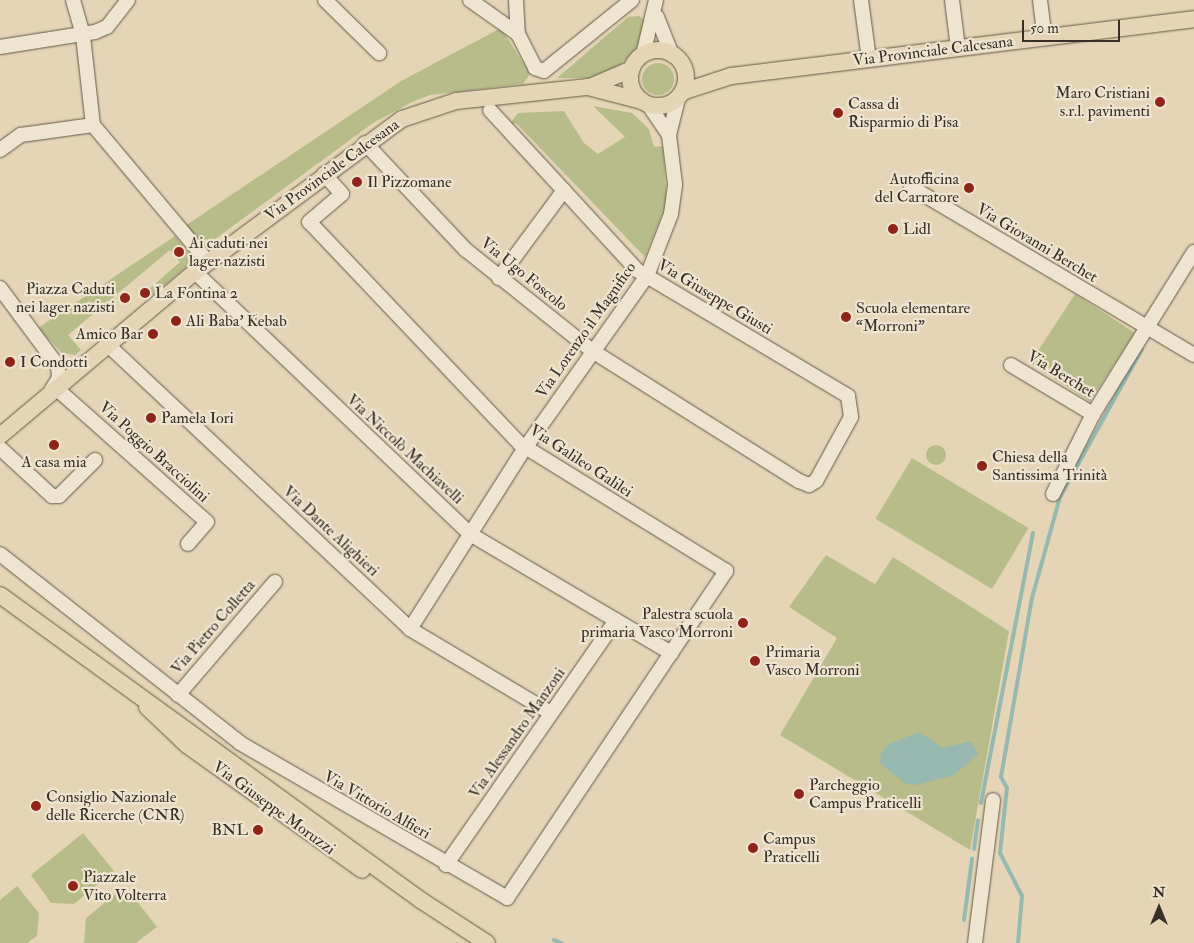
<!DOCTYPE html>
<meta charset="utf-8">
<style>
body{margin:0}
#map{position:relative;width:1194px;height:943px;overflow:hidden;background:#e5d5b6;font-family:"IM FELL Double Pica",serif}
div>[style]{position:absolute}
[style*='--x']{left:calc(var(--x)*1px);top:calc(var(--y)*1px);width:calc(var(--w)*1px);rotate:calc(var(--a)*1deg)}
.green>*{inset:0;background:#b8bc8b;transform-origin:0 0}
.round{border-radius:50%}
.water>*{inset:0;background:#96b8af}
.stream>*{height:4px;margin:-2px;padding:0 2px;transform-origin:2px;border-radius:2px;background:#96b8af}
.roads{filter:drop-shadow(0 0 1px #645848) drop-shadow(0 0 1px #645848)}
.minor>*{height:14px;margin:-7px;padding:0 7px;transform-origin:7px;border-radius:7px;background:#eee4d0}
.major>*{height:16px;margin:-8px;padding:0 8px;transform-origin:8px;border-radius:8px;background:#e5d5b6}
.major>.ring{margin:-8px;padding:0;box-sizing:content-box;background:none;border:16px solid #e5d5b6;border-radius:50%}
.dots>*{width:14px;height:14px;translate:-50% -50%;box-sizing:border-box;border:2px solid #eee4d0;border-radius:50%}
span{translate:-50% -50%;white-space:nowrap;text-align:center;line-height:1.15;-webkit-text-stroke:4.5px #eee4d0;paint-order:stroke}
.street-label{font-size:16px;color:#392f24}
.poi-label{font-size:16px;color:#392f24}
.right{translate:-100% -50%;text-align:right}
.left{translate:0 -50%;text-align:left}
.north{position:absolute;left:1134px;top:883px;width:50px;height:50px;-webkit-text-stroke:4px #eee4d0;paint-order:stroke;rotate:0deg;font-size:14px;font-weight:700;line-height:20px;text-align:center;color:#392f24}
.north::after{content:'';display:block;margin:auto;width:18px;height:22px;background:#392f24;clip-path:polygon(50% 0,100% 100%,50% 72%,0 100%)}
.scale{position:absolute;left:1022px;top:20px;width:98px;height:22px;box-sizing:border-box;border:2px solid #392f24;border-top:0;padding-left:6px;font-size:15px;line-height:18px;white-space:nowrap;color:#392f24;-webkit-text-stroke:4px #eee4d0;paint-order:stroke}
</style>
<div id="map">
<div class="green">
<i style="clip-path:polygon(639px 16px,644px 20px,639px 46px,617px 68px,595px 78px,557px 78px,628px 17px)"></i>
<i style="clip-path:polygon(501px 28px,530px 74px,523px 84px,430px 95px,410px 103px,373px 123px,214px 240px,197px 239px,185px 226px,401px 81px)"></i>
<i class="round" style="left:642px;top:63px;width:32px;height:32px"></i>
<i style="clip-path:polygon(593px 106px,632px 113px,649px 129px,654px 147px,663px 146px,667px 202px,645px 257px,516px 123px,509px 125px,518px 113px,564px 111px,584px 143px,598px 154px,625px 137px)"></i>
<i style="clip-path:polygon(175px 236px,195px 260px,153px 295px,149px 289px,180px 262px,170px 250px,68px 335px,81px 350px,75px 355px,62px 353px,38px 328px)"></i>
<i style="left:1075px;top:294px;width:71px;height:82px;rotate:33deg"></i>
<i class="round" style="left:926px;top:445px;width:20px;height:20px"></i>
<i style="left:912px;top:458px;width:136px;height:71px;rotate:31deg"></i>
<i style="clip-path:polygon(826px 555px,875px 584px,893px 557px,1009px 631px,970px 850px,780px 735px,837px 638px,789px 607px)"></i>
<i style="clip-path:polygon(83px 833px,114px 871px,74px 904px,51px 903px,31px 875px)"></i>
<i style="clip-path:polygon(17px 886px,39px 913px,37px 936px,27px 943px,0 943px,0 900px)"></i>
<i style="clip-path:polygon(125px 886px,157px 927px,136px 943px,84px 943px,86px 918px)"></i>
</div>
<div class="water">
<i style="clip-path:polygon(919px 732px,943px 748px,971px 741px,978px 754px,954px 775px,917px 785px,904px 783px,880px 763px,881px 753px,889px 744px)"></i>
</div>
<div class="stream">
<i style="--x:981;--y:803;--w:275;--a:-79.1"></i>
<i style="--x:974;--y:849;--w:29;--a:-82"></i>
<i style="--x:964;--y:920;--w:62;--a:-82.5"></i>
<i style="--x:554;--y:940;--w:8;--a:23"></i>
<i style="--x:1018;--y:943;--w:47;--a:-85.1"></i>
<i style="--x:1022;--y:896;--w:48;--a:-117.1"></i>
<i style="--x:1000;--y:853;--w:65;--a:-83.9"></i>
<i style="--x:1007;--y:788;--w:13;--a:-119"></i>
<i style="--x:1001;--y:777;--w:182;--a:-80.2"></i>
<i style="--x:1032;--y:598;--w:105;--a:-74.5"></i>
<i style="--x:1060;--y:497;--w:169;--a:-61"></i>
</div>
<div class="roads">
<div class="minor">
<i style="--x:73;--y:0;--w:37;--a:74"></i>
<i style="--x:83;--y:36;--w:90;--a:83.6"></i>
<i style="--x:93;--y:125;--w:179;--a:50"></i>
<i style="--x:325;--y:0;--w:76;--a:44.5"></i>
<i style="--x:470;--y:0;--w:59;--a:35.3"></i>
<i style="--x:516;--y:0;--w:34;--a:87"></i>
<i style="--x:518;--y:34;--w:38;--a:63"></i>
<i style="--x:535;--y:68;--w:9;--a:18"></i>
<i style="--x:544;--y:71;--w:113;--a:-38.9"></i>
<i style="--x:861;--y:0;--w:60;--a:82.3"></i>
<i style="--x:952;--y:0;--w:48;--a:82.9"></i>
<i style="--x:1040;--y:0;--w:38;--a:83"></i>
<i style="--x:657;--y:17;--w:41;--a:68.5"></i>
<i style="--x:0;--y:47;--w:96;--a:-9"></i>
<i style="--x:95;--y:32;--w:13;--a:-23"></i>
<i style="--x:107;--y:27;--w:34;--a:-52"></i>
<i style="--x:643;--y:55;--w:57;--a:-76.7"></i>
<i style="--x:669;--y:135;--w:38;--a:-76"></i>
<i style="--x:365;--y:143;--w:147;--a:46.7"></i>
<i style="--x:466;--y:250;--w:164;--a:38.6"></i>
<i style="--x:594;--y:352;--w:242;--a:32.2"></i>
<i style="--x:799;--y:481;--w:11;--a:22"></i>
<i style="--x:809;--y:485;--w:8;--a:-30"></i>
<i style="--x:816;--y:481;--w:73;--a:-61.3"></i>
<i style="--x:851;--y:417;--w:21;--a:-98"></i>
<i style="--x:848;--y:396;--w:246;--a:-149.2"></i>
<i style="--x:637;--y:270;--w:217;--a:-132.6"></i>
<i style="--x:0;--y:150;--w:26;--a:-36"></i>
<i style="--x:21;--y:135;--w:73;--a:-7.9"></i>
<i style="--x:911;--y:187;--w:329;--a:30.7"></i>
<i style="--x:195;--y:272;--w:380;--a:43.6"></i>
<i style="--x:470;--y:534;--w:234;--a:30.6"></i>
<i style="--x:671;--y:653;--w:99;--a:-56.1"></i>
<i style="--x:726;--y:571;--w:242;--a:-148.3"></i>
<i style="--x:520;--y:444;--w:306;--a:-133.5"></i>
<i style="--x:309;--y:222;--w:43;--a:-40.3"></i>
<i style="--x:342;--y:194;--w:27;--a:-132"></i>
<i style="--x:499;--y:278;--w:109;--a:-53.5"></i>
<i style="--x:0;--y:288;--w:97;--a:53.4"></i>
<i style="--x:58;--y:366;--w:12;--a:85"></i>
<i style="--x:59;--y:378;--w:15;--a:122"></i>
<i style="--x:108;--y:345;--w:415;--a:43.2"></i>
<i style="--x:410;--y:629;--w:164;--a:30.8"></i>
<i style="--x:1011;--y:365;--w:96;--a:30.9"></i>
<i style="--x:57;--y:389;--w:200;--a:41.6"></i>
<i style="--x:207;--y:522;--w:29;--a:131"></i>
<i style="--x:0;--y:448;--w:71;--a:42.7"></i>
<i style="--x:52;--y:496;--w:7;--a:0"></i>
<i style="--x:59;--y:496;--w:51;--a:-45"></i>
<i style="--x:1053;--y:494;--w:89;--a:-63.4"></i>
<i style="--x:1093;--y:414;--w:191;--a:-58.1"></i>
<i style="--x:0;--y:554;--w:305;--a:38.2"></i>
<i style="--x:240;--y:743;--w:309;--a:30.1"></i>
<i style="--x:507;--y:898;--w:295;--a:-56.2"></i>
<i style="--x:410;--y:629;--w:214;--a:-57.6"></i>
<i style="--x:525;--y:448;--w:211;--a:-54.7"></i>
<i style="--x:647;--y:276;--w:66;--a:-68.8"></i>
<i style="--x:671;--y:214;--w:30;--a:-82"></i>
<i style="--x:675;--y:184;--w:49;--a:-97"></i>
<i style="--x:669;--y:135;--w:37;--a:-124"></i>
<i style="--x:178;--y:695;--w:149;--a:-49.4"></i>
<i style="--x:446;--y:865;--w:298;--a:-55.2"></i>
<i style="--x:975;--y:943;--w:144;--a:-82.8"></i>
</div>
<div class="major">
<i class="ring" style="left:630px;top:50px;width:40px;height:40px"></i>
<i style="--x:592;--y:86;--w:43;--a:-23"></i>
<i style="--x:682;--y:92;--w:52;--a:-18.1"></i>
<i style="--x:731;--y:76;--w:466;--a:-7"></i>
<i style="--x:0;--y:436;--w:255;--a:-40.1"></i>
<i style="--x:195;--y:272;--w:257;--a:-36.5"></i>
<i style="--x:402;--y:119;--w:57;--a:-18.4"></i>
<i style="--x:456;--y:101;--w:133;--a:-6.1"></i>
<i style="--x:588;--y:87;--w:56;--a:14.5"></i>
<i style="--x:0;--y:595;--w:521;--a:35.95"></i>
<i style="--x:422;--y:901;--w:77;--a:32.9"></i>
<i style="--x:147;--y:707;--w:55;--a:43.5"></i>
<i style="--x:187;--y:745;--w:215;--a:35.5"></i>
</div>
</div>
<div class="dots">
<i style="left:1160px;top:102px;background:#8f2418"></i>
<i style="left:838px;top:113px;background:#8f2418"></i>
<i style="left:357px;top:182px;background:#8f2418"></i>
<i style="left:969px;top:188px;background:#8f2418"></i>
<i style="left:893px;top:229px;background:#8f2418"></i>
<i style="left:179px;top:252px;background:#8f2418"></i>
<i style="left:145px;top:293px;background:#8f2418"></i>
<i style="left:125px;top:298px;background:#8f2418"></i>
<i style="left:846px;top:317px;background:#8f2418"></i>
<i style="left:176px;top:321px;background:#8f2418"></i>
<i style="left:153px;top:334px;background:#8f2418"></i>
<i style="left:10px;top:362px;background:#8f2418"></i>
<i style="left:151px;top:418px;background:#8f2418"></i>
<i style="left:54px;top:445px;background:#8f2418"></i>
<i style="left:982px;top:466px;background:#8f2418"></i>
<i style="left:743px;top:623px;background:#8f2418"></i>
<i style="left:755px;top:661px;background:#8f2418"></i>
<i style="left:799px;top:794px;background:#8f2418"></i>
<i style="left:36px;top:806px;background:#8f2418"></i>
<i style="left:258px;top:830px;background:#8f2418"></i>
<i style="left:753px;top:848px;background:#8f2418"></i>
<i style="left:73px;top:886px;background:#8f2418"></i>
</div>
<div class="street-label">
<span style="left:933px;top:51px;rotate:-7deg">Via Provinciale Calcesana</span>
<span style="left:332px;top:170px;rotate:-36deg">Via Provinciale Calcesana</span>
<span style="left:1037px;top:243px;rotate:31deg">Via Giovanni Berchet</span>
<span style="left:524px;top:274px;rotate:39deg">Via Ugo Foscolo</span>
<span style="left:715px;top:297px;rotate:31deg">Via Giuseppe Giusti</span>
<span style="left:586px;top:330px;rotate:-55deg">Via Lorenzo il Magnifico</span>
<span style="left:1061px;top:374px;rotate:31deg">Via Berchet</span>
<span style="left:405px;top:449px;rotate:43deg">Via Niccolò Machiavelli</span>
<span style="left:154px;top:452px;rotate:42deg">Via Poggio Bracciolini</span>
<span style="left:581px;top:461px;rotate:33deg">Via Galileo Galilei</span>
<span style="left:331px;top:531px;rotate:43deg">Via Dante Alighieri</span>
<span style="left:213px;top:627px;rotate:-49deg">Via Pietro Colletta</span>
<span style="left:517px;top:733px;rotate:-55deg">Via Alessandro Manzoni</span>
<span style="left:377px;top:805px;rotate:30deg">Via Vittorio Alfieri</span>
<span style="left:274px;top:808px;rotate:36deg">Via Giuseppe Moruzzi</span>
</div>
<div class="poi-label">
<span class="right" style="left:1150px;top:102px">Maro Cristiani<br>s.r.l. pavimenti</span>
<span class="left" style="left:848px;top:113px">Cassa di<br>Risparmio di Pisa</span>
<span class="right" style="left:959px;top:188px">Autofficina<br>del Carratore</span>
<span class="left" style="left:367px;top:182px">Il Pizzomane</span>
<span class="left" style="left:903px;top:229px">Lidl</span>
<span class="left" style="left:189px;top:252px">Ai caduti nei<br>lager nazisti</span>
<span class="right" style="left:115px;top:298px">Piazza Caduti<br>nei lager nazisti</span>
<span class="left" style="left:155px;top:293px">La Fontina 2</span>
<span class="left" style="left:856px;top:317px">Scuola elementare<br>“Morroni”</span>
<span class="left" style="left:186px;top:321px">Ali Baba' Kebab</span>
<span class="right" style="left:143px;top:334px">Amico Bar</span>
<span class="left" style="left:20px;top:362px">I Condotti</span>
<span class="left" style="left:161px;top:418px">Pamela Iori</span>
<span class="left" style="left:992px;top:466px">Chiesa della<br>Santissima Trinità</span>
<span style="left:54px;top:462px">A casa mia</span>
<span class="right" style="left:733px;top:623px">Palestra scuola<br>primaria Vasco Morroni</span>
<span class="left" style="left:765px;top:661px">Primaria<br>Vasco Morroni</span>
<span class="left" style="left:809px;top:794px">Parcheggio<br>Campus Praticelli</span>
<span class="left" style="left:46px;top:806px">Consiglio Nazionale<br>delle Ricerche (CNR)</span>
<span class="right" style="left:248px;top:830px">BNL</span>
<span class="left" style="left:763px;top:848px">Campus<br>Praticelli</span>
<span class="left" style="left:83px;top:886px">Piazzale<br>Vito Volterra</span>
</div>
<div class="north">N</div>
<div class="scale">50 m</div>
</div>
